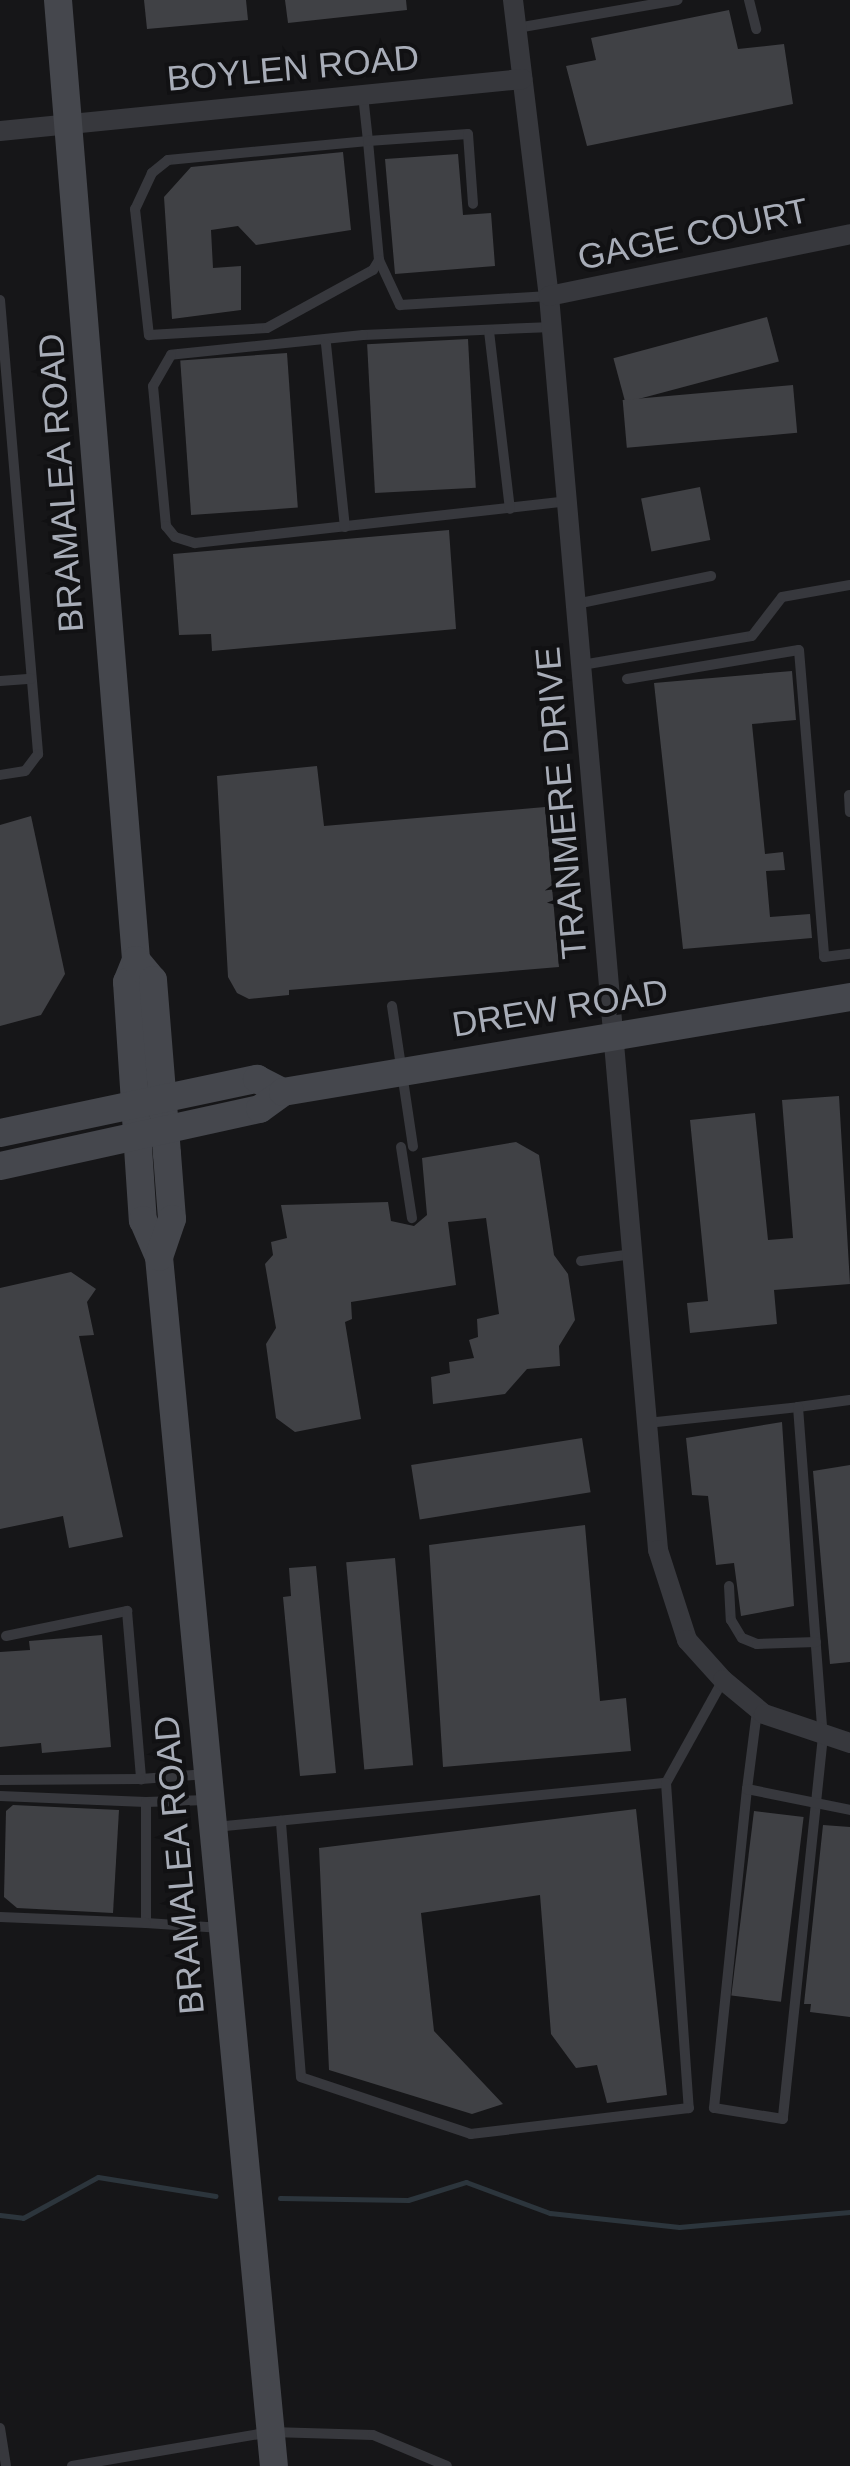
<!DOCTYPE html>
<style>
body{margin:0}
#map{position:relative;width:850px;height:2466px;overflow:hidden;background:#161618;font-family:Helvetica,sans-serif}
div>[style]{position:absolute}
[style*='--x']{left:calc(var(--x)*1px);top:calc(var(--y)*1px);width:calc(var(--w)*1px);rotate:calc(var(--a)*1deg)}
.stream>*{height:5px;margin:-2.5px;padding:0 2.5px;transform-origin:2.5px;border-radius:2.5px;background:#2c353c}
.building>*{inset:0;background:#404145;transform-origin:0 0}
.lane>*{height:10px;margin:-5px;padding:0 5px;transform-origin:5px;border-radius:5px;background:#37383d}
.street>*{height:20px;margin:-10px;padding:0 10px;transform-origin:10px;border-radius:10px;background:#37383d}
.secondary>*{height:28px;margin:-14px;padding:0 14px;transform-origin:14px;border-radius:14px;background:#45474d}
span{translate:-50% -50%;white-space:nowrap;text-align:center;line-height:1.15;-webkit-text-stroke:8px #111113;paint-order:stroke}
.street-label{font-size:35px;color:#a8adb8}
</style>
<div id="map">
<div class="stream">
<i style="--x:280;--y:2198;--w:128;--a:0.9"></i>
<i style="--x:408;--y:2200;--w:61;--a:-17.2"></i>
<i style="--x:466;--y:2182;--w:90;--a:20.3"></i>
<i style="--x:550;--y:2213;--w:130;--a:6.2"></i>
<i style="--x:679;--y:2227;--w:172;--a:-5"></i>
<i style="--x:0;--y:2215;--w:23;--a:7"></i>
<i style="--x:23;--y:2218;--w:85;--a:-28.7"></i>
<i style="--x:98;--y:2177;--w:119;--a:9.2"></i>
</div>
<div class="building">
<i style="clip-path:polygon(144px 0,246px 0,248px 20px,147px 29px)"></i>
<i style="clip-path:polygon(285px 0,406px 0,407px 10px,288px 23px)"></i>
<i style="clip-path:polygon(729px 10px,738px 49px,784px 44px,793px 104px,587px 146px,566px 66px,596px 60px,591px 38px)"></i>
<i style="clip-path:polygon(343px 152px,351px 230px,256px 245px,238px 226px,211px 230px,213px 268px,241px 266px,241px 310px,172px 319px,164px 197px,191px 167px)"></i>
<i style="clip-path:polygon(458px 154px,463px 215px,491px 213px,495px 266px,395px 274px,385px 159px)"></i>
<i style="left:767px;top:317px;width:46px;height:159px;rotate:75deg"></i>
<i style="left:468px;top:339px;width:149px;height:101px;rotate:87deg"></i>
<i style="left:287px;top:353px;width:155px;height:107px;rotate:86deg"></i>
<i style="left:793px;top:385px;width:48px;height:171px;rotate:85deg"></i>
<i style="left:700px;top:487px;width:54px;height:60px;rotate:79deg"></i>
<i style="clip-path:polygon(449px 530px,456px 629px,212px 651px,211px 634px,179px 635px,173px 554px)"></i>
<i style="clip-path:polygon(792px 671px,796px 720px,752px 724px,765px 854px,783px 852px,785px 870px,766px 871px,770px 917px,810px 914px,812px 938px,683px 949px,654px 683px)"></i>
<i style="clip-path:polygon(317px 766px,324px 826px,545px 807px,559px 967px,289px 990px,289px 995px,249px 999px,237px 993px,228px 977px,217px 776px)"></i>
<i style="clip-path:polygon(31px 816px,65px 974px,41px 1015px,0 1026px,0 825px)"></i>
<i style="clip-path:polygon(839px 1096px,850px 1284px,774px 1290px,777px 1324px,690px 1333px,687px 1303px,708px 1301px,690px 1120px,755px 1113px,768px 1240px,793px 1238px,782px 1100px)"></i>
<i style="clip-path:polygon(516px 1142px,539px 1155px,554px 1255px,568px 1274px,575px 1320px,559px 1346px,560px 1366px,527px 1369px,505px 1394px,433px 1404px,431px 1377px,450px 1373px,449px 1362px,474px 1358px,469px 1340px,478px 1337px,477px 1319px,499px 1314px,486px 1218px,448px 1222px,456px 1285px,351px 1302px,352px 1319px,345px 1322px,361px 1419px,295px 1432px,276px 1418px,266px 1344px,276px 1328px,265px 1264px,273px 1255px,271px 1242px,287px 1238px,281px 1205px,388px 1202px,391px 1221px,414px 1226px,427px 1215px,422px 1158px)"></i>
<i style="clip-path:polygon(71px 1272px,96px 1289px,87px 1302px,94px 1335px,79px 1336px,123px 1537px,69px 1548px,63px 1516px,0 1529px,0 1288px)"></i>
<i style="clip-path:polygon(782px 1422px,794px 1606px,741px 1616px,734px 1563px,716px 1565px,708px 1496px,692px 1495px,686px 1438px)"></i>
<i style="left:582px;top:1438px;width:55px;height:173px;rotate:81deg"></i>
<i style="clip-path:polygon(850px 1465px,850px 1662px,830px 1664px,813px 1471px)"></i>
<i style="clip-path:polygon(585px 1525px,600px 1701px,626px 1698px,631px 1751px,443px 1767px,429px 1545px)"></i>
<i style="left:395px;top:1558px;width:208px;height:49px;rotate:85deg"></i>
<i style="clip-path:polygon(316px 1566px,336px 1773px,300px 1776px,283px 1597px,291px 1596px,289px 1568px)"></i>
<i style="clip-path:polygon(102px 1635px,111px 1747px,42px 1753px,41px 1743px,0 1747px,0 1652px,30px 1650px,29px 1641px)"></i>
<i style="clip-path:polygon(13px 1805px,119px 1810px,113px 1913px,17px 1908px,4px 1897px,6px 1811px)"></i>
<i style="clip-path:polygon(636px 1809px,667px 2095px,607px 2103px,597px 2065px,576px 2068px,551px 2034px,540px 1895px,421px 1913px,434px 2031px,503px 2104px,472px 2114px,329px 2070px,319px 1848px)"></i>
<i style="left:754px;top:1811px;width:50px;height:186px;rotate:7deg"></i>
<i style="clip-path:polygon(823px 1825px,850px 1827px,850px 2017px,810px 2012px,811px 2004px,804px 2004px)"></i>
</div>
<div class="lane">
<i style="--x:749;--y:0;--w:30;--a:76"></i>
<i style="--x:517;--y:28;--w:163;--a:-9.9"></i>
<i style="--x:363;--y:95;--w:46;--a:83.8"></i>
<i style="--x:368;--y:141;--w:201;--a:174.6"></i>
<i style="--x:168;--y:160;--w:21;--a:141"></i>
<i style="--x:152;--y:173;--w:40;--a:115"></i>
<i style="--x:135;--y:209;--w:127;--a:83.7"></i>
<i style="--x:149;--y:335;--w:118;--a:-3.4"></i>
<i style="--x:267;--y:328;--w:121;--a:-28.7"></i>
<i style="--x:373;--y:270;--w:12;--a:-59"></i>
<i style="--x:379;--y:260;--w:120;--a:-95.3"></i>
<i style="--x:368;--y:141;--w:100;--a:-4"></i>
<i style="--x:468;--y:134;--w:70;--a:85.9"></i>
<i style="--x:379;--y:260;--w:50;--a:65"></i>
<i style="--x:400;--y:305;--w:149;--a:-3.5"></i>
<i style="--x:0;--y:300;--w:456;--a:85.2"></i>
<i style="--x:38;--y:754;--w:21;--a:127"></i>
<i style="--x:25;--y:771;--w:25;--a:171"></i>
<i style="--x:552;--y:327;--w:189;--a:177.6"></i>
<i style="--x:363;--y:335;--w:193;--a:174.1"></i>
<i style="--x:171;--y:355;--w:36;--a:120"></i>
<i style="--x:153;--y:386;--w:141;--a:84.7"></i>
<i style="--x:166;--y:526;--w:14;--a:51"></i>
<i style="--x:175;--y:537;--w:21;--a:17"></i>
<i style="--x:195;--y:543;--w:374;--a:-6.4"></i>
<i style="--x:489;--y:331;--w:179;--a:83.3"></i>
<i style="--x:326;--y:344;--w:184;--a:84.1"></i>
<i style="--x:576;--y:604;--w:138;--a:-11.7"></i>
<i style="--x:582;--y:665;--w:172;--a:-9.7"></i>
<i style="--x:752;--y:636;--w:49;--a:-52.4"></i>
<i style="--x:782;--y:597;--w:69;--a:-10"></i>
<i style="--x:627;--y:679;--w:174;--a:-9.6"></i>
<i style="--x:799;--y:650;--w:308;--a:85.3"></i>
<i style="--x:824;--y:957;--w:26;--a:-7"></i>
<i style="--x:0;--y:681;--w:31;--a:-4"></i>
<i style="--x:849;--y:795;--w:17;--a:87"></i>
<i style="--x:392;--y:1006;--w:142;--a:81.5"></i>
<i style="--x:401;--y:1147;--w:72;--a:81.2"></i>
<i style="--x:581;--y:1261;--w:52;--a:-7.7"></i>
<i style="--x:798;--y:1407;--w:52;--a:-7.7"></i>
<i style="--x:647;--y:1423;--w:152;--a:-6"></i>
<i style="--x:798;--y:1407;--w:330;--a:85.7"></i>
<i style="--x:823;--y:1736;--w:385;--a:96"></i>
<i style="--x:783;--y:2119;--w:70;--a:-170.9"></i>
<i style="--x:714;--y:2108;--w:321;--a:-84.1"></i>
<i style="--x:729;--y:1586;--w:34;--a:87"></i>
<i style="--x:731;--y:1620;--w:21;--a:59"></i>
<i style="--x:742;--y:1638;--w:16;--a:22"></i>
<i style="--x:757;--y:1644;--w:59;--a:-1.9"></i>
<i style="--x:6;--y:1636;--w:124;--a:-11.7"></i>
<i style="--x:127;--y:1611;--w:169;--a:85.2"></i>
<i style="--x:141;--y:1779;--w:66;--a:-4.3"></i>
<i style="--x:757;--y:1711;--w:79;--a:97.3"></i>
<i style="--x:747;--y:1789;--w:105;--a:11.5"></i>
<i style="--x:0;--y:1780;--w:141;--a:-0.4"></i>
<i style="--x:666;--y:1783;--w:118;--a:-61"></i>
<i style="--x:0;--y:1796;--w:146;--a:2.4"></i>
<i style="--x:207;--y:1800;--w:61;--a:178.1"></i>
<i style="--x:146;--y:1802;--w:121;--a:90"></i>
<i style="--x:146;--y:1923;--w:76;--a:3.8"></i>
<i style="--x:215;--y:1827;--w:453;--a:-5.6"></i>
<i style="--x:666;--y:1783;--w:326;--a:86"></i>
<i style="--x:689;--y:2108;--w:220;--a:173.2"></i>
<i style="--x:471;--y:2134;--w:179;--a:-161.5"></i>
<i style="--x:301;--y:2077;--w:257;--a:-94.5"></i>
<i style="--x:0;--y:1917;--w:146;--a:2.4"></i>
<i style="--x:0;--y:2428;--w:38;--a:81"></i>
<i style="--x:72;--y:2466;--w:202;--a:-9.7"></i>
<i style="--x:271;--y:2432;--w:102;--a:1.7"></i>
<i style="--x:373;--y:2435;--w:80;--a:22.7"></i>
</div>
<div class="street">
<i style="--x:513;--y:0;--w:298;--a:83.1"></i>
<i style="--x:549;--y:296;--w:1259;--a:85.03"></i>
<i style="--x:658;--y:1550;--w:95;--a:72.1"></i>
<i style="--x:687;--y:1640;--w:54;--a:48"></i>
<i style="--x:723;--y:1680;--w:53;--a:39.7"></i>
<i style="--x:764;--y:1714;--w:91;--a:18.6"></i>
<i style="--x:0;--y:131;--w:525;--a:-5.69"></i>
<i style="--x:549;--y:296;--w:307;--a:-11.6"></i>
</div>
<div class="secondary">
<i style="--x:58;--y:0;--w:963;--a:85.35"></i>
<i style="--x:136;--y:960;--w:24;--a:112"></i>
<i style="--x:127;--y:982;--w:239;--a:86.2"></i>
<i style="--x:143;--y:1220;--w:40;--a:66.6"></i>
<i style="--x:159;--y:1257;--w:1214;--a:84.57"></i>
<i style="--x:136;--y:960;--w:26;--a:50"></i>
<i style="--x:153;--y:980;--w:175;--a:85.4"></i>
<i style="--x:167;--y:1154;--w:65;--a:85.6"></i>
<i style="--x:172;--y:1219;--w:40;--a:108.9"></i>
<i style="--x:0;--y:1133;--w:263;--a:-11.9"></i>
<i style="--x:257;--y:1079;--w:29;--a:27"></i>
<i style="--x:0;--y:1166;--w:266;--a:-12.4"></i>
<i style="--x:260;--y:1109;--w:29;--a:-36"></i>
<i style="--x:283;--y:1092;--w:575;--a:-9.51"></i>
</div>
<div class="street-label">
<span style="left:293px;top:68px;rotate:-5deg">BOYLEN ROAD</span>
<span style="left:693px;top:234px;rotate:-12deg">GAGE COURT</span>
<span style="left:61px;top:483px;rotate:-94deg">BRAMALEA ROAD</span>
<span style="left:561px;top:803px;rotate:-95deg">TRANMERE DRIVE</span>
<span style="left:560px;top:1008px;rotate:-9deg">DREW ROAD</span>
<span style="left:179px;top:1865px;rotate:-95deg">BRAMALEA ROAD</span>
</div>
</div>
